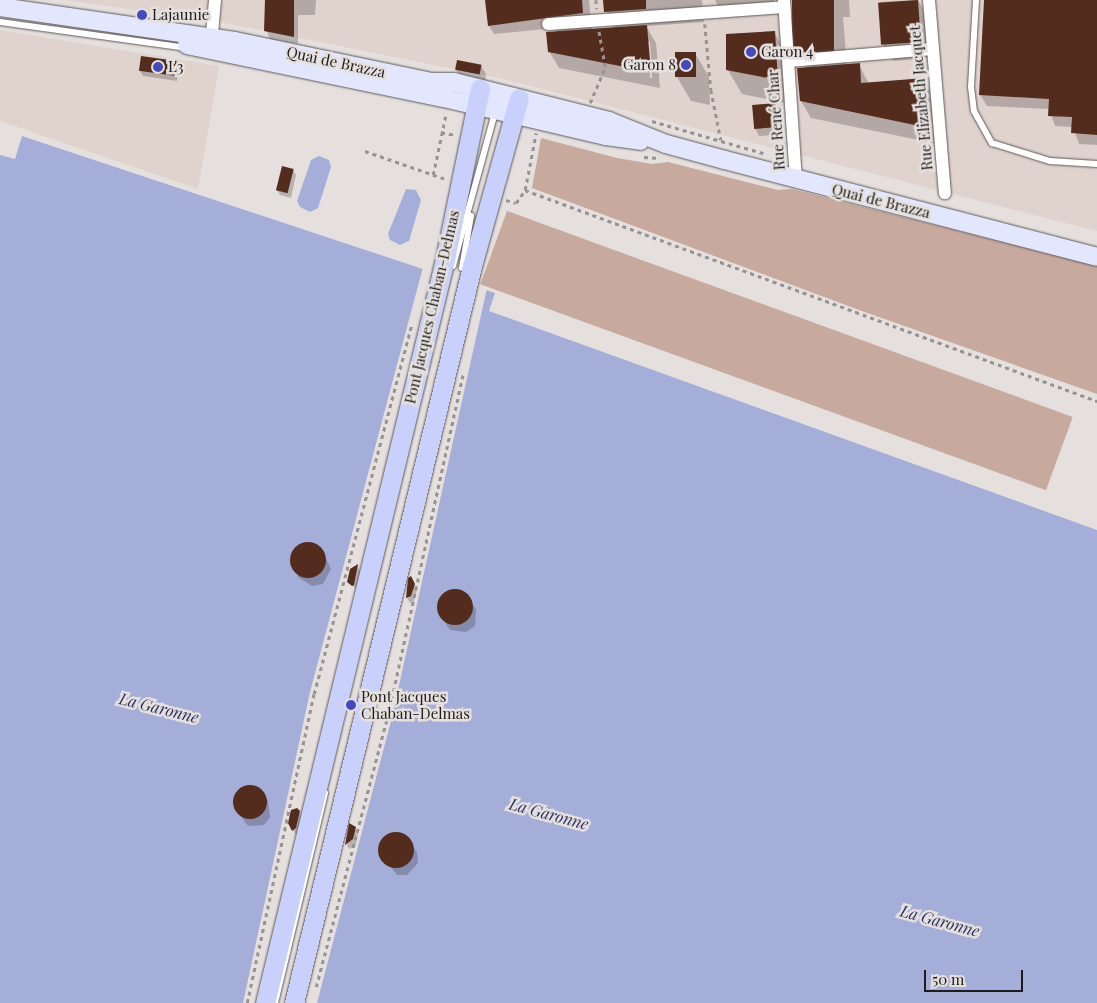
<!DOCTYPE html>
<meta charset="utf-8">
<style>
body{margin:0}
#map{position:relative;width:1097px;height:1003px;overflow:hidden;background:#e5e0de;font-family:"Playfair Display",serif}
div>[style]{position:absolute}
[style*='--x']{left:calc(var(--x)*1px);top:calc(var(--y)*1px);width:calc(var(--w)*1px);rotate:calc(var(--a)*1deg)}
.built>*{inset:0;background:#e0d3ce}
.green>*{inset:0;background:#c8a99e;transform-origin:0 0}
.water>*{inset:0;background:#a5aed9}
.pier>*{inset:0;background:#e5e0de}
.shadow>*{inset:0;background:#0003}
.building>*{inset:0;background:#542c1d;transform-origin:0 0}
.round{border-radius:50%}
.path>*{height:2.5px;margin-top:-1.25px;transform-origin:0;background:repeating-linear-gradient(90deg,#979392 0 4px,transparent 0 8px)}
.roads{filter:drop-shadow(0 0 1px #5d5857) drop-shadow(0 0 1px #5d5857)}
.lane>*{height:6px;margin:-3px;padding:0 3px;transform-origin:3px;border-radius:3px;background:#fff}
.street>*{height:12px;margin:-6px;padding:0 6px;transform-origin:6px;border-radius:6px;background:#fff}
.secondary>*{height:18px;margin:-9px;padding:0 9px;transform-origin:9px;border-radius:9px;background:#e3e7fd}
.primary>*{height:19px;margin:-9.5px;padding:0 9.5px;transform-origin:9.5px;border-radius:9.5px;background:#c8d0fb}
.dots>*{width:14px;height:14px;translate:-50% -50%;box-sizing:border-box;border:2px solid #e5e0de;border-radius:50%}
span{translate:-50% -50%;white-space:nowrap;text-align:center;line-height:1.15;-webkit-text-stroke:5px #e5e0de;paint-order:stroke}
.poi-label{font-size:15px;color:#1d1b1b}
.left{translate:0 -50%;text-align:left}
.right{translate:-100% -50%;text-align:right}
.street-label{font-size:15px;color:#1d1b1b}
.water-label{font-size:16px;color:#272c61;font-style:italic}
.scale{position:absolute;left:924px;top:970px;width:99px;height:22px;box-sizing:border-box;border:2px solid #1d1b1b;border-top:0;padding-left:6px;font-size:15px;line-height:18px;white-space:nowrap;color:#1d1b1b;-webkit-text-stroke:4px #e5e0de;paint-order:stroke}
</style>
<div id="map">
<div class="built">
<i style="clip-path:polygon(64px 0,1097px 0,1097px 231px,503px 79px,225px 23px)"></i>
<i style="clip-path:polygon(0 30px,219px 66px,198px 189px,0 121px)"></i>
</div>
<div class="green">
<i style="clip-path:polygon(541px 138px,617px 158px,652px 164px,668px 162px,778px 190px,792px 189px,1097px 266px,1097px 394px,859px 310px,532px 188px)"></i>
<i style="left:507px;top:211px;width:602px;height:78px;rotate:20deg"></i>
</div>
<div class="water">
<i style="clip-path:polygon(22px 136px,495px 293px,489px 311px,1097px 530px,1097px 1003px,0 1003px,0 155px,15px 159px)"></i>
<i style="clip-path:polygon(319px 156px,329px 160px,331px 167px,318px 208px,310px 212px,300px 207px,297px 201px,311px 160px)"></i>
<i style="clip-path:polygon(406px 189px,416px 190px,421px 200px,409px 241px,400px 245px,390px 240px,388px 234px)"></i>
</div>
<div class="pier">
<i style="clip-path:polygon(423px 267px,487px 288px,392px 717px,317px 1003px,243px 1003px,310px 692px)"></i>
</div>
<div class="shadow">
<i style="clip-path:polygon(266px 0,316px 0,315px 15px,298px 15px,298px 44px,270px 39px,266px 30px)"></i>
<i style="clip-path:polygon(evenodd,486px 0,589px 0,592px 30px,615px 28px,606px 11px,605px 0,702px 0,704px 22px,646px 26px,656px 43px,660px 88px,559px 68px,549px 51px,557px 32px,548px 17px,545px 29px,494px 34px,489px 26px,486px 0,647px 42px,650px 42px,652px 78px,650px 78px,647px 42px)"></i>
<i style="clip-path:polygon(715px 0,774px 0,775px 13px,723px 17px)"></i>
<i style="clip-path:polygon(793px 0,849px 0,850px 17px,843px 17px,847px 66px,859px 65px,869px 84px,925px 80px,934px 96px,938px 144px,811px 118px,801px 101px,807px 69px,797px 52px)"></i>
<i style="clip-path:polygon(918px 0,927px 16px,930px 58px,893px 61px,883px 45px,880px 2px)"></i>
<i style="clip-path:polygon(985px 0,1097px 0,1097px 145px,1079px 144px,1073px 127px,1055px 126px,1049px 109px,987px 106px,980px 95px)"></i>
<i style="clip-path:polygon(774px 32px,788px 56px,791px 104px,742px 94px,728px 70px)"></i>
<i style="clip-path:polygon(695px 53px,709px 77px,710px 105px,691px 101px,677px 77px)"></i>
<i style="clip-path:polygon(142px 57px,176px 62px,179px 67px,177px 81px,143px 76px,140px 71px)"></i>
<i style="clip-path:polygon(481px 66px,486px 74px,485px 83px,461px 78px,456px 70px)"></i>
<i style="clip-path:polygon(775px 104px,780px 112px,782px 135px,759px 136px,755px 128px,753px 106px)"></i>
<i style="clip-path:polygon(293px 170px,296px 175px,291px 198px,280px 195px,277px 190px)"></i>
<i style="clip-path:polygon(312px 543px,322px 550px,331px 569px,323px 584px,312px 586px,298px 577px,291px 557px,301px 544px)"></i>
<i style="clip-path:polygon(357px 565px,361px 573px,357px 590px,348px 581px)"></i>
<i style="clip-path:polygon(409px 579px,417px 590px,414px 601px,410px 603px,407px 598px)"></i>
<i style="clip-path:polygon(446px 592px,463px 592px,476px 609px,475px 626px,466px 632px,450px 630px,438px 612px,439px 601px)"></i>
<i style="clip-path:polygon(249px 786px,263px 792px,268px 801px,270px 817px,264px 825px,248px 826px,236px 810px,234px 799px,239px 790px)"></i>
<i style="clip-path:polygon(299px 812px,302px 817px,296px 835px,293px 830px)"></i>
<i style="clip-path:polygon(351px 825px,358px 833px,356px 845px,349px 849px,347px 845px)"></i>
<i style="clip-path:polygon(388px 835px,404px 835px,417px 852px,418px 863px,407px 875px,397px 875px,380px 854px,381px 843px)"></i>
</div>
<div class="building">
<i style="clip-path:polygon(265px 0,294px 0,294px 37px,264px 31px)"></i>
<i style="clip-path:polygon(485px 0,582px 0,583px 13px,488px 26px)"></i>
<i style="clip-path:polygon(603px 0,646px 0,646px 9px,604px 12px)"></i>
<i style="left:792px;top:0;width:42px;height:52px"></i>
<i style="left:918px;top:0;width:42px;height:40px;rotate:86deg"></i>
<i style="clip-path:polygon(984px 0,1097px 0,1097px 135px,1071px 133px,1072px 117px,1048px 116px,1049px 99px,979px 95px)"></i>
<i style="clip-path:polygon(647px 25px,651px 72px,548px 52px,546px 32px)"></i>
<i style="clip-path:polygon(775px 31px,778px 80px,726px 70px,726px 34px)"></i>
<i style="left:675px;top:52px;width:21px;height:25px"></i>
<i style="left:141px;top:56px;width:36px;height:15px;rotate:8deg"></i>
<i style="left:457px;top:60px;width:25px;height:10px;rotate:11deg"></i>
<i style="clip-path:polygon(860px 63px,861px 83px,925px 78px,929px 128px,800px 101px,797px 68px)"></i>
<i style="left:776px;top:103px;width:24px;height:24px;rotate:85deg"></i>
<i style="left:282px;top:166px;width:12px;height:25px;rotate:14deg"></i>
<i class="round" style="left:290px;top:542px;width:36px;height:36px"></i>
<i style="clip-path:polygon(358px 564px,354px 585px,352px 586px,347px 582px,350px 569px)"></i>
<i style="clip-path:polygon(411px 576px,415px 584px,411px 596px,406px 598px,408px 578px)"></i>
<i class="round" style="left:437px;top:589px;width:36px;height:36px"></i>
<i class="round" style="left:233px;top:785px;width:34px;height:34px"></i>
<i style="clip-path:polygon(297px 808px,300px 811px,296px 828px,292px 831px,288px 823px,291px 810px)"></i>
<i style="clip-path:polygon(349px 823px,356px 827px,353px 839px,345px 845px)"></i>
<i class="round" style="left:378px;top:832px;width:36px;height:36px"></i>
</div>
<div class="path">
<i style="--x:596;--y:0;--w:9;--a:84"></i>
<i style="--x:705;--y:24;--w:66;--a:84.8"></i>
<i style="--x:711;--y:90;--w:51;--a:78.7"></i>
<i style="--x:590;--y:103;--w:39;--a:-67"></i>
<i style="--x:605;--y:67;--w:36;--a:-100"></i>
<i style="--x:652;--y:121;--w:119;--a:16.1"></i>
<i style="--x:441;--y:132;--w:14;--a:12"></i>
<i style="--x:365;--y:151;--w:86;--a:19.1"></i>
<i style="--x:644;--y:157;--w:15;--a:4"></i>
<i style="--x:433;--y:175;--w:62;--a:-78"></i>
<i style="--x:525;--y:190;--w:610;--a:20.25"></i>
<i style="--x:506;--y:200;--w:10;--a:17"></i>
<i style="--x:516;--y:203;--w:16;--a:-55"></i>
<i style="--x:525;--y:190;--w:58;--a:-79.1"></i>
<i style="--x:316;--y:987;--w:281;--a:-75.2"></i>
<i style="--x:388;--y:715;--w:348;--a:-77.6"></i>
<i style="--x:247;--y:1003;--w:316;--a:-77.8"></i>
<i style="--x:314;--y:694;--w:384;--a:-75.2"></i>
</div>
<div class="roads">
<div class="lane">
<i style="--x:976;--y:0;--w:87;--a:93.3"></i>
<i style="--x:971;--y:87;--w:24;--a:83"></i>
<i style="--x:974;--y:111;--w:37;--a:61"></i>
<i style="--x:992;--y:143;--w:61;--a:17.2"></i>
<i style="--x:1050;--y:161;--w:47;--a:3.7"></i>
<i style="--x:0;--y:22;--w:189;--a:7.9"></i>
<i style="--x:453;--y:266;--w:160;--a:-74.7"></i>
<i style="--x:462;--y:268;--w:53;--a:-80.2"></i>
<i style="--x:275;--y:1003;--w:216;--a:-76.6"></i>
</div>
<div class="street">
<i style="--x:784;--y:0;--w:179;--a:86.2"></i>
<i style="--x:929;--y:0;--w:194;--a:85.3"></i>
<i style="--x:548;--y:24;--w:237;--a:-4.1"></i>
<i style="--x:211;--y:45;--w:45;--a:-84.9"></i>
<i style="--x:789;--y:61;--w:144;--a:-4.8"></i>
</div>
<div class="secondary">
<i style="--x:0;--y:7;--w:237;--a:8.2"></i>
<i style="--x:235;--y:41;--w:201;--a:11.8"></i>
<i style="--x:432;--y:82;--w:22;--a:0"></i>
<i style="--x:454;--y:82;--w:160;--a:14.1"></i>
<i style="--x:609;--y:121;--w:61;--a:22"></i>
<i style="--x:666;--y:144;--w:61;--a:15.2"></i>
<i style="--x:725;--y:160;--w:384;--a:14.6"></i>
<i style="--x:187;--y:45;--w:262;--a:11.7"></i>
<i style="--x:444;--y:98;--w:166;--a:13.2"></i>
<i style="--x:606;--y:136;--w:35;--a:8"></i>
</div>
<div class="primary">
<i style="--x:265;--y:1003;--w:765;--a:-76.4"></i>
<i style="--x:445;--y:259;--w:174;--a:-78.4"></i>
<i style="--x:294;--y:1003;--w:758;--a:-76.42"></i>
<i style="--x:472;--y:266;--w:174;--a:-74.4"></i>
</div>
</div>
<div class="dots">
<i style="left:142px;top:15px;background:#4649be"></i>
<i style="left:751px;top:52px;background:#4649be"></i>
<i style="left:686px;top:65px;background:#4649be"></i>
<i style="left:158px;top:67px;background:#4649be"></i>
<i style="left:351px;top:705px;background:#4649be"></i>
</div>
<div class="poi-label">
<span class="left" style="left:152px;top:15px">Lajaunie</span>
<span class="left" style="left:761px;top:52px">Garon 4</span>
<span class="right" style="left:676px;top:65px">Garon 8</span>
<span class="left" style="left:168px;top:67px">L3</span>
<span class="left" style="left:361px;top:705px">Pont Jacques<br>Chaban-Delmas</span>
</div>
<div class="street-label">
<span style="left:336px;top:62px;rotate:12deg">Quai de Brazza</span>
<span style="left:921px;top:98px;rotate:-95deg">Rue Elizabeth Jacquet</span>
<span style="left:776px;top:120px;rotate:-94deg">Rue René Char</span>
<span style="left:881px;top:201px;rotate:14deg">Quai de Brazza</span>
<span style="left:432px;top:307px;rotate:-77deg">Pont Jacques Chaban-Delmas</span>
</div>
<div class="water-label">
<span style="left:159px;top:708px;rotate:14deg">La Garonne</span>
<span style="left:549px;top:814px;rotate:15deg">La Garonne</span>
<span style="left:940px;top:921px;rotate:15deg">La Garonne</span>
</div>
<div class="scale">50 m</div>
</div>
